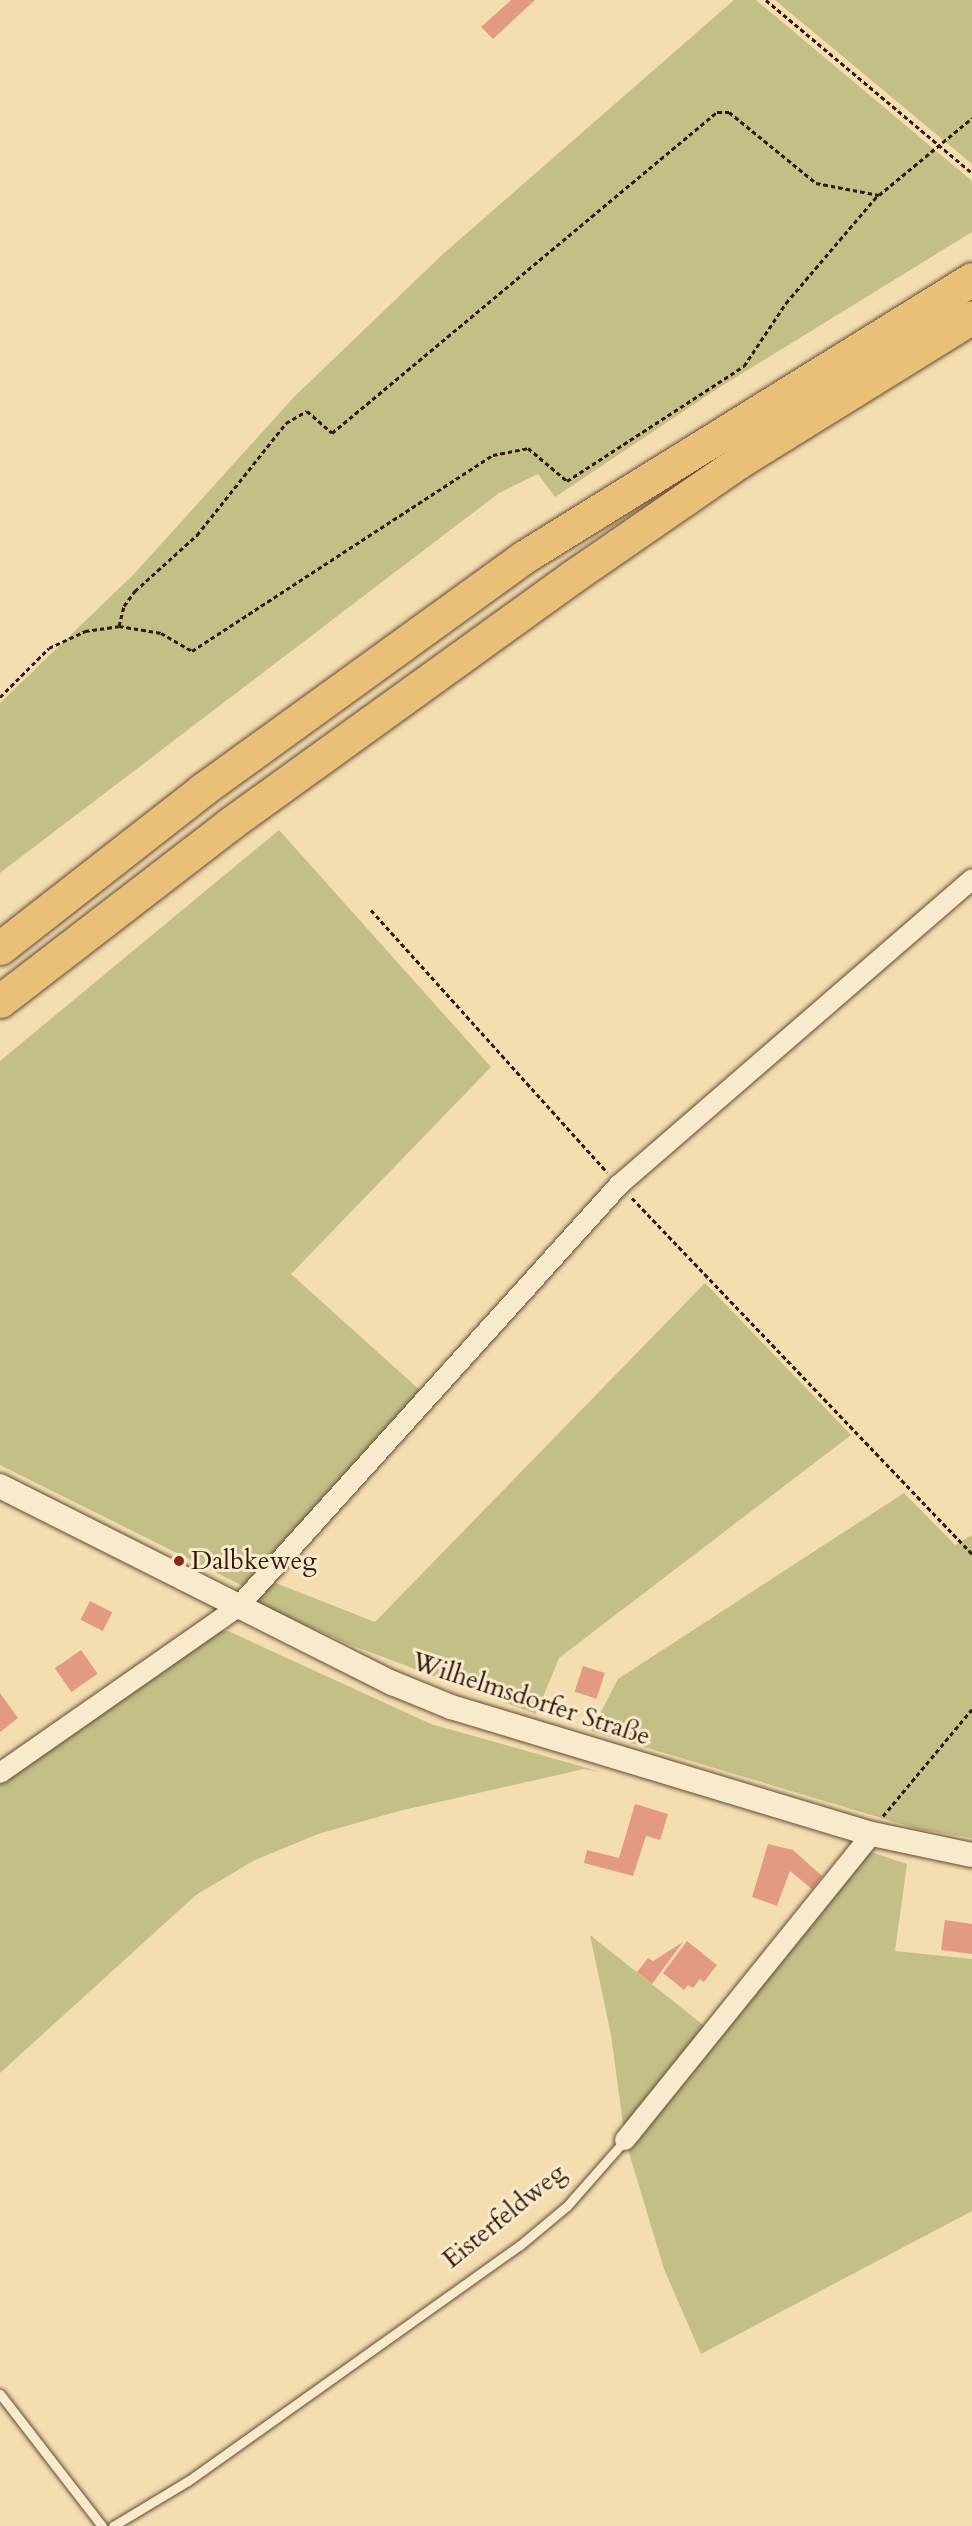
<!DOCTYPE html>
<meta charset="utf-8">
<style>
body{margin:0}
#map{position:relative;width:972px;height:2526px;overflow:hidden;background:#f4deb0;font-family:Cardo,serif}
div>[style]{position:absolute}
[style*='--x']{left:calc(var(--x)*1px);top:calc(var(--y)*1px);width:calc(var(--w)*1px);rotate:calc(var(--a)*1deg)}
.green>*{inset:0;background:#c2bf87}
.building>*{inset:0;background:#e39a82;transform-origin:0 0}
.path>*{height:3px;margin-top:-1.5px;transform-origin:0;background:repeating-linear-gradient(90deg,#34180e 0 4.5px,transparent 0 7.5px)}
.roads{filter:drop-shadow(0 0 2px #644a36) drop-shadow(0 0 2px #644a36)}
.service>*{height:9px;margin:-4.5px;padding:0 4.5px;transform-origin:4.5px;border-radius:4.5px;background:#f8eacc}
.minor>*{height:20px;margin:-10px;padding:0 10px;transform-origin:10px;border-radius:10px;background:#f8eacc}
.tertiary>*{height:24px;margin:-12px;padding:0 12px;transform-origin:12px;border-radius:12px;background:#f8eacc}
.motorway>*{height:33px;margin:-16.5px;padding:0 16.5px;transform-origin:16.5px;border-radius:16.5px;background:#eabf78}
.dots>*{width:16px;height:16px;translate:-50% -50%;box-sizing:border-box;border:3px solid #f8eacc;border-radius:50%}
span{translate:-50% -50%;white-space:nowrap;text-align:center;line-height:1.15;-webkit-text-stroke:6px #f8eacc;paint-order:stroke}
.poi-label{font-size:26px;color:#34180e}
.left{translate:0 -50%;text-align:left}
.street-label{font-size:26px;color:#34180e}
</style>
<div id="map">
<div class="green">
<i style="clip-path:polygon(734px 0,756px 0,972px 181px,972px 232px,720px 387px,555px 497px,538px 474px,499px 493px,0 873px,0 703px,134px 574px,294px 397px,443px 254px)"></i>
<i style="clip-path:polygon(775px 0,972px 0,972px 164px)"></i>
<i style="clip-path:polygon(279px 830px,491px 1067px,291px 1274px,422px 1392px,245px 1587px,0 1465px,0 1061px)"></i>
<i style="clip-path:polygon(705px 1283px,851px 1435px,559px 1658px,536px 1714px,348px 1644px,255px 1602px,273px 1582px,375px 1622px)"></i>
<i style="clip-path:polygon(904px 1493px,955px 1545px,972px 1535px,972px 1838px,918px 1829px,591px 1731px,618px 1679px)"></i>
<i style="clip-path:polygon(219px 1631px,228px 1631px,431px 1724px,601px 1772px,584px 1769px,399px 1811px,318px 1834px,253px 1861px,196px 1895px,0 2073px,0 1784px)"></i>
<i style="clip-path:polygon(865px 1850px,907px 1864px,895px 1951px,972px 1959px,972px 2211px,701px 2354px,664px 2269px,627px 2146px)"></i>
<i style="clip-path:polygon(590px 1935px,707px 2028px,624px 2131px,611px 2035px)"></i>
</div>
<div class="building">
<i style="clip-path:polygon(511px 0,535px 0,493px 39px,481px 27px)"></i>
<i style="left:90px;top:1601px;width:25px;height:21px;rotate:27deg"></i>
<i style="left:81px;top:1650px;width:29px;height:32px;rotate:55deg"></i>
<i style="left:583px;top:1666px;width:23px;height:27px;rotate:18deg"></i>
<i style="clip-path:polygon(0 1693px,18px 1718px,0 1732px)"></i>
<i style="clip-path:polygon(635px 1804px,668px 1814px,660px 1840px,646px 1836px,633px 1876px,584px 1863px,587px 1850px,619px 1858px)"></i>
<i style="clip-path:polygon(768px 1844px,793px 1850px,822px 1876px,812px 1889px,790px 1871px,777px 1906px,752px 1897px)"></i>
<i style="clip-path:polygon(945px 1920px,972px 1924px,972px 1954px,941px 1950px)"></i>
<i style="clip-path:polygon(687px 1941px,717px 1965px,704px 1982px,700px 1979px,693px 1988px,688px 1985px,684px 1990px,663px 1973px)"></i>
<i style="clip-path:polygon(683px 1942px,652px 1984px,637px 1972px,648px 1958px,653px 1961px)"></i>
</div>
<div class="path">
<i style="--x:766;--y:0;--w:269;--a:40"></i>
<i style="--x:119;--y:626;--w:21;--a:-76"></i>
<i style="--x:124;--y:606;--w:19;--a:-54"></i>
<i style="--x:135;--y:591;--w:84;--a:-42.1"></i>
<i style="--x:197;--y:535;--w:143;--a:-51.5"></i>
<i style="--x:286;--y:423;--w:24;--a:-30"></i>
<i style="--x:307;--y:411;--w:33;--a:41"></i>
<i style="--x:332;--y:433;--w:501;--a:-39.82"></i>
<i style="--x:717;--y:112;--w:12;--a:0"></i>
<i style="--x:729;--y:112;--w:112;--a:39.2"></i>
<i style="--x:816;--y:183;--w:64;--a:10.8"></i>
<i style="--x:879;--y:195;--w:121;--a:-39.6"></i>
<i style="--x:0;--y:697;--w:69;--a:-45"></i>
<i style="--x:49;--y:648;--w:40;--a:-25"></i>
<i style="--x:85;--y:631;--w:34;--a:-8"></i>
<i style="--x:119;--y:626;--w:43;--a:9.5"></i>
<i style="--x:161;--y:633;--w:36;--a:30"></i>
<i style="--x:192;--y:651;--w:359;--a:-33.1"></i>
<i style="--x:493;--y:455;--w:36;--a:-11"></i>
<i style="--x:528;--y:448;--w:51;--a:40.2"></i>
<i style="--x:567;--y:481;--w:211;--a:-33"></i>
<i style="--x:744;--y:366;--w:76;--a:-56.3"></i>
<i style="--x:786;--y:303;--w:142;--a:-49.6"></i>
<i style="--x:371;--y:910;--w:353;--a:48"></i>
<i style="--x:632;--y:1198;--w:492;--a:46.3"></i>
<i style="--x:883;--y:1816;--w:139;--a:-50.2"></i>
</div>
<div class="roads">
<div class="service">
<i style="--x:0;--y:2394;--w:167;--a:52.3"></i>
<i style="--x:113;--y:2526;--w:87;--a:-31"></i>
<i style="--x:188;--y:2481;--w:406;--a:-35.4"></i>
<i style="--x:519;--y:2246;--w:62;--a:-39.8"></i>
<i style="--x:567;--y:2206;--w:88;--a:-48.7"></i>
</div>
<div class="minor">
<i style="--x:0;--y:1773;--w:290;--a:-34.9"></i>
<i style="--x:238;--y:1607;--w:569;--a:-47.92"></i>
<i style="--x:619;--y:1185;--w:467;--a:-40.9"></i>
<i style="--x:625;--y:2140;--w:393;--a:-51.1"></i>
</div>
<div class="tertiary">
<i style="--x:0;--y:1486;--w:439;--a:26.7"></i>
<i style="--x:392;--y:1683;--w:64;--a:22.1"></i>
<i style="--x:451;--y:1707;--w:440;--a:16.8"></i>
<i style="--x:872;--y:1834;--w:102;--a:11.9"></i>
</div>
<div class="motorway">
<i style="--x:0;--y:948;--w:256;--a:-38"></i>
<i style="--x:202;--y:790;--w:397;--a:-35.9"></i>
<i style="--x:524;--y:557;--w:527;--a:-31.82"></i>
<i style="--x:0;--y:1001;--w:292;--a:-37.6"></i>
<i style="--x:231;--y:823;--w:420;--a:-35.8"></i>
<i style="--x:572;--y:577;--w:204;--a:-34.6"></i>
<i style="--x:740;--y:461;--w:273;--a:-31.8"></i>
</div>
</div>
<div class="dots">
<i style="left:179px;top:1561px;background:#8f2418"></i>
</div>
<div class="poi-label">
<span class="left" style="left:191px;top:1561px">Dalbkeweg</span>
</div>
<div class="street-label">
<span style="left:531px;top:1699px;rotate:18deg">Wilhelmsdorfer Straße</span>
<span style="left:504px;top:2216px;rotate:-39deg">Eisterfeldweg</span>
</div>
</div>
